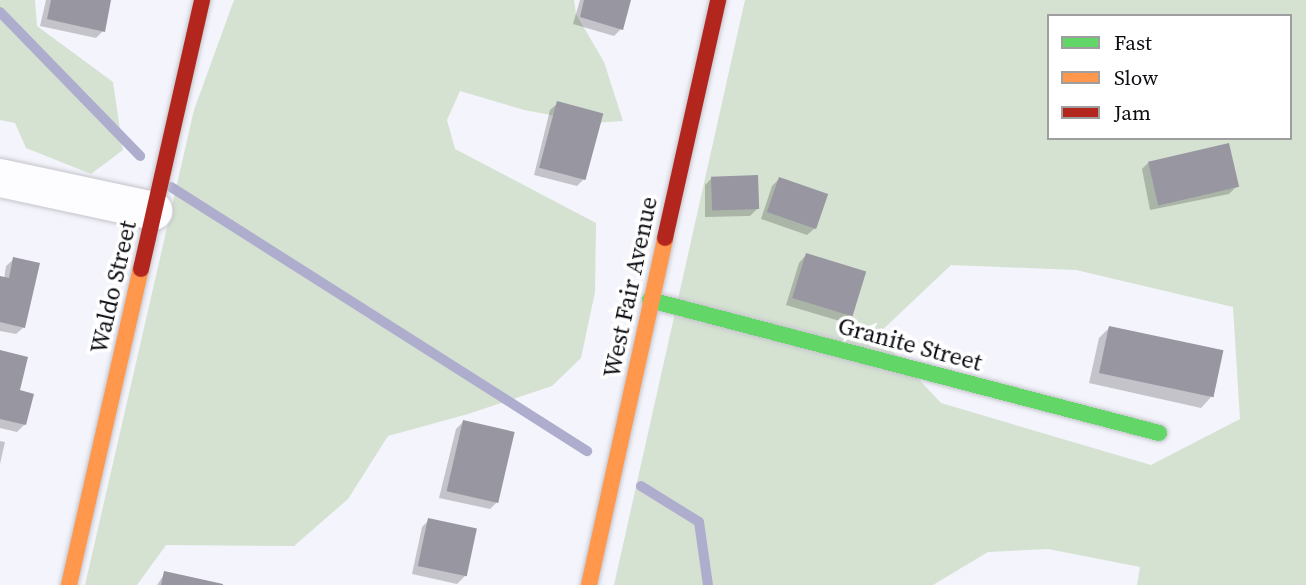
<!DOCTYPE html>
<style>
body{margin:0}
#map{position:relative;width:1306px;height:585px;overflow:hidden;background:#f4f4fc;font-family:"Source Serif 4",serif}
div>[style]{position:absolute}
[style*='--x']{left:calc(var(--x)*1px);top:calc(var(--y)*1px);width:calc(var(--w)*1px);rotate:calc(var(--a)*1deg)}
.green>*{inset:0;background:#d5e2d1}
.shadow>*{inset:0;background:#0003}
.stream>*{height:10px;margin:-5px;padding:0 5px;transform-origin:5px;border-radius:5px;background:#afadce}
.building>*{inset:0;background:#9796a1;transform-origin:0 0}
.roads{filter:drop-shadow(0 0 2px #c3c3ca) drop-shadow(0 0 2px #c3c3ca)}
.street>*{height:38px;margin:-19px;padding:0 19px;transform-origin:19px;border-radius:19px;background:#fdfdff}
.fast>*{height:16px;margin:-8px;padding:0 8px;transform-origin:8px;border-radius:8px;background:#63d668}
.slow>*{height:16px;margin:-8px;padding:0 8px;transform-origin:8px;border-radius:8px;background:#ff974d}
.jam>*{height:16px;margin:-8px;padding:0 8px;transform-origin:8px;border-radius:8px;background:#b3261e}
span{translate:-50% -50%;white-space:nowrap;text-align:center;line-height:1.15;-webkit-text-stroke:7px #fff;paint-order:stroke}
.street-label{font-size:24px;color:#0d0c13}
.legend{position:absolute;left:1047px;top:14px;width:245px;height:126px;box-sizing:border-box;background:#fff;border:2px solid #9e9ea1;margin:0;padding:9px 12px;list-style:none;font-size:21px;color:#0d0c13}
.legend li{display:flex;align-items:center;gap:14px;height:35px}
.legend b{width:35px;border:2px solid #9e9ea1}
</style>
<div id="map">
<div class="green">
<i style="clip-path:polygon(0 0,35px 0,37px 26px,113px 82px,123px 150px,91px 174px,26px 148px,15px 123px,0 120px)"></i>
<i style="clip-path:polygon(234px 0,574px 0,576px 14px,604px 62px,623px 121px,594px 123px,524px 110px,460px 91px,447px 120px,455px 149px,596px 223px,595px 292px,581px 358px,552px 386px,468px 414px,388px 436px,348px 499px,294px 546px,166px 545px,137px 585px,85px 585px,194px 110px)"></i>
<i style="clip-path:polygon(evenodd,745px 0,1306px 0,1306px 585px,1137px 585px,1140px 567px,1048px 549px,988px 552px,933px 585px,614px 585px,745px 0,1049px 16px,1290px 16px,1290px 138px,1049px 138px,1049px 16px,745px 0,951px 265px,1076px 270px,1233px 307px,1240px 419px,1151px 465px,941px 403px,877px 335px,951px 265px)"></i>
</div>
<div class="shadow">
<i style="clip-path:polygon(46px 0,110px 0,103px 31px,96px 38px,40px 26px)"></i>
<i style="clip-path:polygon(580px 0,629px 0,621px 29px,614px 36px,573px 24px)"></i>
<i style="clip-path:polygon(558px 103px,584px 179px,577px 186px,534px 175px,550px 110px)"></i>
<i style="clip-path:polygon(1149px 162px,1237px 186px,1229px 194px,1150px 210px,1142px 169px)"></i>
<i style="clip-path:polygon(712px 178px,758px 208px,750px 216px,705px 217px,705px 185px)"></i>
<i style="clip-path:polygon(779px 179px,815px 228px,807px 235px,761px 219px,772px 186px)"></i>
<i style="clip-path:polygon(806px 255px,851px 315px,843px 322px,786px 305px,799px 263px)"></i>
<i style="clip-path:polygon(14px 259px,24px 327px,16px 334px,0 331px,0 278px,4px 279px,6px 266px)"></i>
<i style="clip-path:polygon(1110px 327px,1211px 397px,1201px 408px,1089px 383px,1099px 338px)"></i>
<i style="clip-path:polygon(0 352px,18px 392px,31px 395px,24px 425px,17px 432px,0 428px)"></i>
<i style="clip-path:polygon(463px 422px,497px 502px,490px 509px,439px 498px,456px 429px)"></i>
<i style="clip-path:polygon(0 441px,5px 442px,0 464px)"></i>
<i style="clip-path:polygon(429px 520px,465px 576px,457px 584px,412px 574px,422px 527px)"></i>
<i style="clip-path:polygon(165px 573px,220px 585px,157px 585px)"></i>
</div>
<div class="stream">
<i style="--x:0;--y:12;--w:201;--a:45.8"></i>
<i style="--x:171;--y:187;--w:493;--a:32.4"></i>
<i style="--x:641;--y:486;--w:68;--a:31.8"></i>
<i style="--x:699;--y:522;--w:64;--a:81.9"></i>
</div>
<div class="building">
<i style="clip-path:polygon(51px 0,111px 0,105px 32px,47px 19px)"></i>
<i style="clip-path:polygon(584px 0,631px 0,623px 30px,580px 17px)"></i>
<i style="left:557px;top:101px;width:48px;height:69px;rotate:15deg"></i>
<i style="left:1229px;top:143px;width:45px;height:83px;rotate:77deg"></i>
<i style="left:758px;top:175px;width:34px;height:47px;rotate:88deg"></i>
<i style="left:779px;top:177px;width:52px;height:37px;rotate:19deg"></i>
<i style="left:806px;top:253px;width:63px;height:47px;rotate:17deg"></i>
<i style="clip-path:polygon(13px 257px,40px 263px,25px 328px,0 322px,0 276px,9px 278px)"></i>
<i style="left:1109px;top:326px;width:117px;height:48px;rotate:12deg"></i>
<i style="clip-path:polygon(0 350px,28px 357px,20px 390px,34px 394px,26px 425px,0 419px)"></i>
<i style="left:463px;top:420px;width:53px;height:73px;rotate:13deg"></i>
<i style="left:428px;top:518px;width:50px;height:49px;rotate:12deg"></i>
<i style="clip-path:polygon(164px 571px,223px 584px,223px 585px,161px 585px)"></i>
</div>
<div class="roads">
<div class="street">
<i style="--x:0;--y:178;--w:157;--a:12.1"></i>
</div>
<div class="fast">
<i style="--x:650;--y:300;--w:526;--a:14.64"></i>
</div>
<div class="slow">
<i style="--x:69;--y:585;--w:324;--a:-77.2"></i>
<i style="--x:589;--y:585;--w:355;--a:-77.6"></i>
</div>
<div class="jam">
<i style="--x:665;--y:238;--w:244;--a:-77.4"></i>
<i style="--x:141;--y:269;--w:276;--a:-77.2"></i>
</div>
</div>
<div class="street-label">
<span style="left:113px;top:287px;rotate:-77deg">Waldo Street</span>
<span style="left:630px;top:287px;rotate:-78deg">West Fair Avenue</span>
<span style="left:910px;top:344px;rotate:15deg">Granite Street</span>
</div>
<ul class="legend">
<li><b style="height:9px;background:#63d668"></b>Fast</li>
<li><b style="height:9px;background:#ff974d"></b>Slow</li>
<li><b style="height:9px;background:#b3261e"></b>Jam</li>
</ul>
</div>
